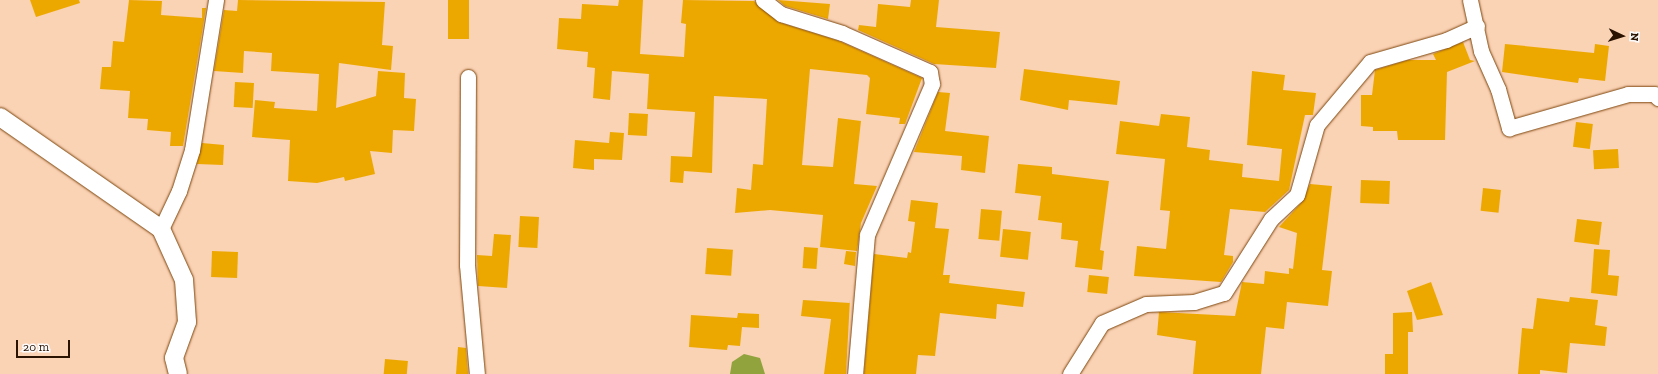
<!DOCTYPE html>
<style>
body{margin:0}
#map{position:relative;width:1658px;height:374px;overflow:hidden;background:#fad2b4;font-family:"Zilla Slab",serif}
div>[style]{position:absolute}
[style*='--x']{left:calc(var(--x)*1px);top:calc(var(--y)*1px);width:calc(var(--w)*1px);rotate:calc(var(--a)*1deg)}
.water>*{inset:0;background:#90a33c}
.building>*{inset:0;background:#eda800;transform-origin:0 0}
.roads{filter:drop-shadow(0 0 1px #7d450b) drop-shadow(0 0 1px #7d450b)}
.minor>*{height:15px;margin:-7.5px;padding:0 7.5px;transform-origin:7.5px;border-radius:7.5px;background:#fff}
.tertiary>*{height:18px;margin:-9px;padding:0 9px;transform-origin:9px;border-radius:9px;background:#fff}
span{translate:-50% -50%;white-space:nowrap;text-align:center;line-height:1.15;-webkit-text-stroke:4px #fcfcfc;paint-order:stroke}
.north{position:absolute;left:1602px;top:16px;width:40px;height:40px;-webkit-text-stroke:3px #fcfcfc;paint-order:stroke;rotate:94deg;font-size:11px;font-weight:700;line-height:16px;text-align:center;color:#2a1300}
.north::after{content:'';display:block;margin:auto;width:14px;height:18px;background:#2a1300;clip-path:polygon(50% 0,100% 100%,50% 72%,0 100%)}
.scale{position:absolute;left:16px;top:340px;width:54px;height:18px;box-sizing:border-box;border:2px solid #2a1300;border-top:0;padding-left:5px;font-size:12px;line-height:14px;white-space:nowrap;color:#2a1300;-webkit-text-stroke:3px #fcfcfc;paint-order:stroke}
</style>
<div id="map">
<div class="water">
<i style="clip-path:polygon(744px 354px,760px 358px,765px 374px,730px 374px,732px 362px)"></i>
</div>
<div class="building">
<i style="clip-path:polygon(30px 0,79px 0,80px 3px,36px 17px)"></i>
<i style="clip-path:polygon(129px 0,162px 1px,161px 15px,202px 18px,202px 8px,206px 8px,183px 146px,170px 146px,171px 132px,147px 130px,148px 119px,128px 118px,130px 91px,100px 89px,102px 67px,111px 67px,113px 41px,124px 42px)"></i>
<i style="clip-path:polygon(238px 0,385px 2px,382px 45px,393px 46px,391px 70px,339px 63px,336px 108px,376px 96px,378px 71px,405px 73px,404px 98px,416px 99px,414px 131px,393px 130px,392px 153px,370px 151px,375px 174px,345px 181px,344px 177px,317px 183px,288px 181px,290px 140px,252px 137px,255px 100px,275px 102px,274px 108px,317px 111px,319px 74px,271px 71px,272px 53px,244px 51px,243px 73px,214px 71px,224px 10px,237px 11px)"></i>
<i style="left:448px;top:0;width:21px;height:39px"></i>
<i style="clip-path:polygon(619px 0,643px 0,640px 54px,684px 57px,686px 24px,681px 23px,683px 0,754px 1px,778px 22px,839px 41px,922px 78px,905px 124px,899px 124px,900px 118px,866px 114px,870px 78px,867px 75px,810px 69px,802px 165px,833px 167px,838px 118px,861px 121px,854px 184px,877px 186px,861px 223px,857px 251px,820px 247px,823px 215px,770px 210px,735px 213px,737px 188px,751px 190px,753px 164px,763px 165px,767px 99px,714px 96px,712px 173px,684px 171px,683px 183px,670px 182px,671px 156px,692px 157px,695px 112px,647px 109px,649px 74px,612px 71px,610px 100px,593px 98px,595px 68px,587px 67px,588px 52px,557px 49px,559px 18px,581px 19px,582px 4px,618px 6px)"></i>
<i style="clip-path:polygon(778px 0,830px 4px,828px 19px,785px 6px)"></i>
<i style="clip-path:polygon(911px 0,939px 0,936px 27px,1000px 32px,996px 68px,934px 64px,858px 30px,859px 25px,876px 27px,878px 4px,910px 7px)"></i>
<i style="clip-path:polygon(1463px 42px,1470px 60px,1475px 61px,1447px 72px,1445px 140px,1398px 140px,1397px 131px,1373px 131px,1373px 127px,1361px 126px,1361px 95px,1372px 95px,1375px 70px,1408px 60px,1436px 60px,1433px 54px)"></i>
<i style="clip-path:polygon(1505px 44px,1594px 53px,1595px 44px,1609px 46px,1605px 81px,1579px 78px,1578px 83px,1502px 72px)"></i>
<i style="clip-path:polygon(1024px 69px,1120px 81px,1117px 105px,1069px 100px,1068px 110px,1020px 100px)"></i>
<i style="clip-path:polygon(1252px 71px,1285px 75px,1283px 90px,1316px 93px,1313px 115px,1305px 115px,1289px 190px,1265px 212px,1230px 209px,1224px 255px,1233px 256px,1233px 262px,1221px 282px,1134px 276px,1137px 246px,1166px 249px,1170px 211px,1160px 210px,1165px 159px,1116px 154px,1120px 121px,1159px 126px,1161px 114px,1190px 117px,1187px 147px,1210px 150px,1209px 160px,1243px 164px,1242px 177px,1279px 181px,1282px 149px,1247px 145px)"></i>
<i style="left:235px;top:82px;width:19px;height:25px;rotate:3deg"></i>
<i style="clip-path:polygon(938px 92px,950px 93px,945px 131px,989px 136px,985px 173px,961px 170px,962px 156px,914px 152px)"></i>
<i style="left:629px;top:113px;width:19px;height:22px;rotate:3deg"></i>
<i style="left:1576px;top:122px;width:17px;height:25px;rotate:7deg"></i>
<i style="clip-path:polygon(610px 132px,624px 133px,622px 160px,594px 159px,594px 170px,573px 168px,575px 140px,609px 143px)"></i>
<i style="clip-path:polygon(202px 143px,224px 145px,223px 165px,197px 164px)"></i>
<i style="left:1618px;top:149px;width:19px;height:25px;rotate:87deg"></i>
<i style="clip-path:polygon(1018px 164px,1052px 167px,1052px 174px,1109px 181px,1100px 250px,1104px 251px,1102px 270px,1075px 267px,1078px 241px,1061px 239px,1062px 223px,1038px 220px,1041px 196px,1015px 193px)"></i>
<i style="left:1361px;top:180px;width:29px;height:23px;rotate:2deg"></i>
<i style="clip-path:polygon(1310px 184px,1332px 186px,1322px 270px,1332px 271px,1328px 306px,1287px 302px,1284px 329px,1266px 327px,1261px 374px,1193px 374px,1196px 341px,1157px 335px,1159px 312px,1235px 316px,1242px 282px,1264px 284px,1265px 271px,1289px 274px,1289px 268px,1293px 269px,1297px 233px,1279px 227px,1303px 201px)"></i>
<i style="left:1483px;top:188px;width:18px;height:23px;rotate:6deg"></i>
<i style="clip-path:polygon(911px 200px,938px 203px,935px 228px,949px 229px,943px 275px,950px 275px,949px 283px,1025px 292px,1023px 307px,997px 304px,996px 319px,940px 313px,935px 356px,918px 355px,916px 374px,864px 374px,874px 254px,907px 258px,908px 252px,911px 253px,915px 222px,908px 221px)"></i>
<i style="left:981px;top:209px;width:21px;height:30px;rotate:5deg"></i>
<i style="left:520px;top:216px;width:19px;height:31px;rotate:3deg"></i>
<i style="left:1577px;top:219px;width:25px;height:23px;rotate:7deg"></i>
<i style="left:1003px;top:229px;width:28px;height:28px;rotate:6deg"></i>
<i style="clip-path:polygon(494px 234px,511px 235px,507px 288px,478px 286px,477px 255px,492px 256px)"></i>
<i style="left:804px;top:247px;width:14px;height:21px;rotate:4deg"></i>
<i style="left:707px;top:248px;width:26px;height:26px;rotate:4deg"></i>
<i style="clip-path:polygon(1594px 249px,1610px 250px,1608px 275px,1619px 276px,1617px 296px,1591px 293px)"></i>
<i style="left:212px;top:251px;width:26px;height:26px;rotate:2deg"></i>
<i style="clip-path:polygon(846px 251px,856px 252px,855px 266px,844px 264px)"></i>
<i style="left:1089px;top:275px;width:20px;height:17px;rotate:6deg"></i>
<i style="clip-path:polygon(1431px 282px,1443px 315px,1417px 320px,1407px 291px)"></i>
<i style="clip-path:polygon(1570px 297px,1598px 300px,1595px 325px,1607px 327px,1605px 346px,1570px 343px,1567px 373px,1540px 370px,1540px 374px,1518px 374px,1522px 328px,1533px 329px,1537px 298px,1569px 302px)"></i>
<i style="clip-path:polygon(850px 299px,846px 374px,824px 374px,831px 319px,801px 316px,803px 300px,850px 303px)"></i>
<i style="clip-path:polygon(1412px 312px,1413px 332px,1408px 332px,1408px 374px,1385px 374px,1385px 354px,1393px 354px,1393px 313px)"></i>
<i style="clip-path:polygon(738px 313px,759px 314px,759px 328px,742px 327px,740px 346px,728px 345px,727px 350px,689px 347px,691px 315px,737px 318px)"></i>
<i style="clip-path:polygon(458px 347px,466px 348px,468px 374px,456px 374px)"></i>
<i style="left:385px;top:359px;width:23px;height:15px;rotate:5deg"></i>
</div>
<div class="roads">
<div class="minor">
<i style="--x:763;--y:0;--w:23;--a:38"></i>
<i style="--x:781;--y:14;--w:64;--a:17.3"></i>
<i style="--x:842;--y:33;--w:96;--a:23.9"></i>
<i style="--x:930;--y:72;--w:12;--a:81"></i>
<i style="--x:932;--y:84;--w:164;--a:113.3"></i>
<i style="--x:867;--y:235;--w:140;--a:94.9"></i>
<i style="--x:1470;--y:0;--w:52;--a:77.8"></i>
<i style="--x:1481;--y:51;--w:42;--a:65.9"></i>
<i style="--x:1498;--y:89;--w:41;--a:74.2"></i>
<i style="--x:1509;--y:128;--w:124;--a:-15.9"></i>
<i style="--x:1628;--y:94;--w:26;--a:0"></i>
<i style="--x:1654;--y:94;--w:6;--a:45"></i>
<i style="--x:468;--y:77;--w:188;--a:90.3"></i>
<i style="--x:467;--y:265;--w:109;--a:84.8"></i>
<i style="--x:161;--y:229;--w:42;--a:-64.7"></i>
<i style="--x:179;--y:191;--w:43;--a:-72.4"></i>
<i style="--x:192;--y:150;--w:152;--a:-80.9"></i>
<i style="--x:1070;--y:374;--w:60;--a:-57.9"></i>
<i style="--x:1102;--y:323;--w:48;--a:-23.4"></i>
<i style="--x:1146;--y:304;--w:48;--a:-2.4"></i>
<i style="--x:1194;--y:302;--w:31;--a:-17"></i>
<i style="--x:1224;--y:293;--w:88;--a:-57.6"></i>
<i style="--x:1271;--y:219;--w:35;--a:-43"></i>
<i style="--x:1297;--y:195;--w:73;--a:-74.1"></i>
<i style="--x:1317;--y:125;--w:82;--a:-49.9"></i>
<i style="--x:1370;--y:62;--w:79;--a:-16.1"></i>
<i style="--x:1446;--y:40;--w:34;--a:-24"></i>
</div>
<div class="tertiary">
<i style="--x:0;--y:117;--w:196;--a:34.8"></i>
<i style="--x:161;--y:229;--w:56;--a:65.7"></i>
<i style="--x:184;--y:280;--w:42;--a:85.9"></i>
<i style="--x:187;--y:322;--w:38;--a:110"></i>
<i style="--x:174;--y:358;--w:16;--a:76"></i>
</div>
</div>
<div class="north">N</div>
<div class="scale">20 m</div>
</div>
